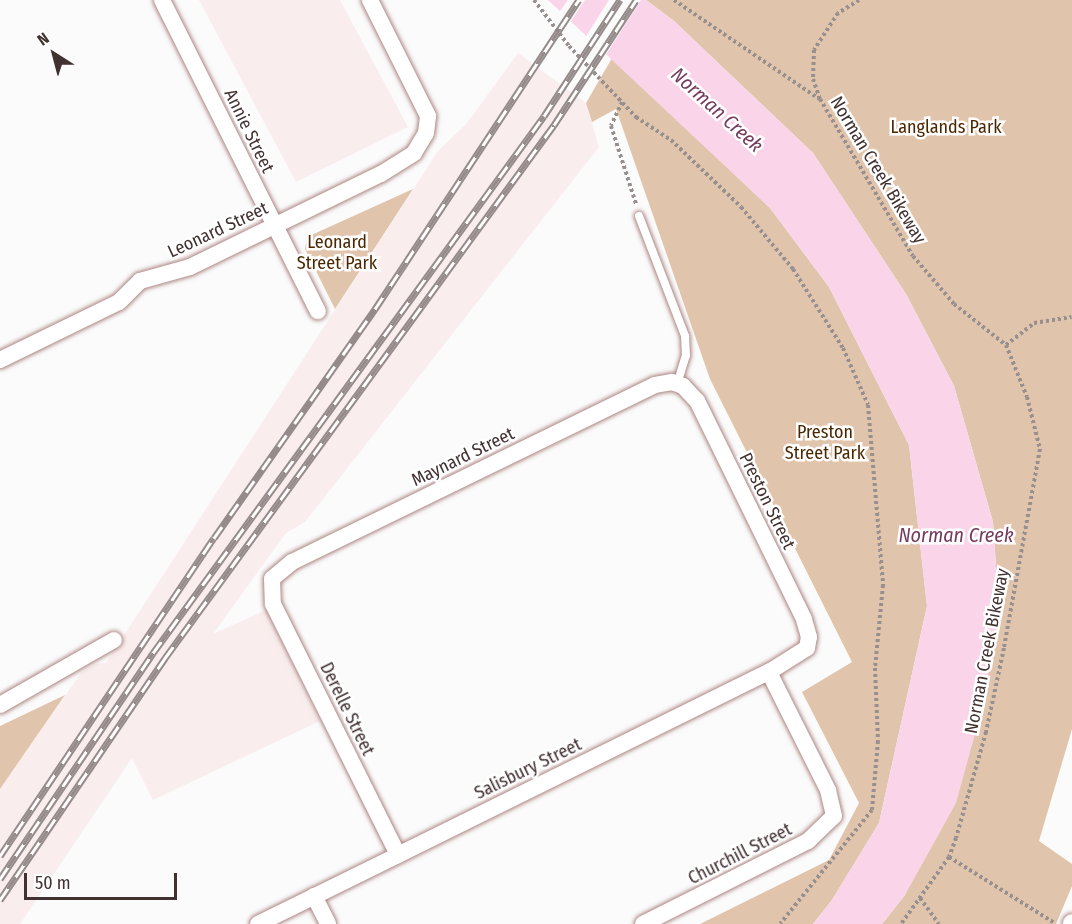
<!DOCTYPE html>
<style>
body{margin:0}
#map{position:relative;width:1072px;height:924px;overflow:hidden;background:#fbfbfb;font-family:"Fira Sans Condensed",sans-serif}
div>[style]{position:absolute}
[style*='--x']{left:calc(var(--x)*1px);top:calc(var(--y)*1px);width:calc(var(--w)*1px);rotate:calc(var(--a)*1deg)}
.built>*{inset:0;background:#f9eeed}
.green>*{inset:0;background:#e1c4ac}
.water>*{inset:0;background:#fad5e9}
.pier>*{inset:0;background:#fbfbfb}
.path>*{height:4px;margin-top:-2px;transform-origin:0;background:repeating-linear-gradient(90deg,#988f8f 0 3px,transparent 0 6px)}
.roads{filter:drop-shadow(0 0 2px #ac8582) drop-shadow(0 0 2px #ac8582)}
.lane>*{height:8px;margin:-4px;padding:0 4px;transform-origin:4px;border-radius:4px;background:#fff}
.street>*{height:16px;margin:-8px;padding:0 8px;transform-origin:8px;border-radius:8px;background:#fff}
.rail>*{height:7px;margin-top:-3.5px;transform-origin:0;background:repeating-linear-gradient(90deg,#fff 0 14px,#948b8a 0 28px);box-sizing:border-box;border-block:2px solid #948b8a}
span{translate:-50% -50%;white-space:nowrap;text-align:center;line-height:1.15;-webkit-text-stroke:5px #fff;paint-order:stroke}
.park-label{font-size:18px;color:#4b2700}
.street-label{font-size:18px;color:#413130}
.water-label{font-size:20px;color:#743b5d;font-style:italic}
.north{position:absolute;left:24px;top:24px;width:60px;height:60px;-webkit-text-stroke:4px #fff;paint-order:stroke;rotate:324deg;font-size:16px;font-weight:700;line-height:24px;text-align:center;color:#413130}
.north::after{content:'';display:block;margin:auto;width:21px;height:27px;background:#413130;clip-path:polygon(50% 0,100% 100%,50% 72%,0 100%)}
.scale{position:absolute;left:24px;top:873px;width:153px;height:27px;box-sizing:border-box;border:3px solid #413130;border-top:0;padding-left:8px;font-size:18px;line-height:21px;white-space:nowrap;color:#413130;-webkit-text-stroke:4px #fff;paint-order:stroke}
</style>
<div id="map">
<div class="built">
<i style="clip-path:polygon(199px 0,340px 0,408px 127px,296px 182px)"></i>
<i style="clip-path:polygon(518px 53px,586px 103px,599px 147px,305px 522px,286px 533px,213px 634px,266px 610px,320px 721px,153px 800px,132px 758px,20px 924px,0 924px,0 789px,81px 673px,95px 664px,106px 663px,438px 151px,467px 123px)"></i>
</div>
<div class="green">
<i style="clip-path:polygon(646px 0,1072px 0,1072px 729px,1039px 841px,1072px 864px,1072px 886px,1056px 924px,882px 924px,905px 895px,999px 610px,993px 522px,954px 386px,906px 294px,813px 153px,674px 21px)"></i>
<i style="clip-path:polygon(612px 58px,770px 208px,829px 287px,909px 445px,927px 606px,879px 823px,832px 900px,813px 924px,700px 924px,829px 860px,859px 803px,802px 692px,852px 662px,710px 379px,616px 109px,592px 122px,586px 103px)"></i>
<i style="clip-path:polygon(413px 189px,335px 309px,305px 249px,307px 237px)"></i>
<i style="clip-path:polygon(65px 695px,0 789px,0 726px)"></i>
</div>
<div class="water">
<i style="clip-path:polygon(548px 0,646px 0,674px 21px,813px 153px,906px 294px,954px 386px,993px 522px,999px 610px,983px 705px,956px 803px,905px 895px,882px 924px,813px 924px,832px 900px,879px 823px,927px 606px,909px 445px,829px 287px,770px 208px)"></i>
</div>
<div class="pier">
<i style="clip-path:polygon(568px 0,585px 0,569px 24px,558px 14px)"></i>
<i style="clip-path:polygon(609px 0,641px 0,605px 56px,585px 38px)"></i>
</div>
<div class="path">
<i style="--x:534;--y:0;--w:58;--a:52.7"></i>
<i style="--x:569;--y:46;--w:98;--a:46.7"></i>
<i style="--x:636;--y:117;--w:42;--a:33.3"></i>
<i style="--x:671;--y:140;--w:97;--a:43.7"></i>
<i style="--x:741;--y:207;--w:81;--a:50"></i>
<i style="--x:793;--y:269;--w:93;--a:57.7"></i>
<i style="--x:843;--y:348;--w:62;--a:66.3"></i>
<i style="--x:868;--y:405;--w:181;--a:85.2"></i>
<i style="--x:883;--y:585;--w:83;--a:95.5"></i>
<i style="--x:875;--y:668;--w:73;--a:87.6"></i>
<i style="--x:878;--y:741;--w:69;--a:95"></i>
<i style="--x:872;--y:810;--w:146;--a:128.9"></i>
<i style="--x:674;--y:0;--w:176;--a:34.3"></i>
<i style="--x:859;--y:0;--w:25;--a:148"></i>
<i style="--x:838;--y:13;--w:44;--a:123"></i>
<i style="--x:814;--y:50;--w:29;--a:92"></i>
<i style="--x:813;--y:79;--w:21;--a:71"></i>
<i style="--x:820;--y:99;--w:182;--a:59.4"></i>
<i style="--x:913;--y:256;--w:63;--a:49.5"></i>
<i style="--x:954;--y:304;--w:66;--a:38.3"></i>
<i style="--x:1006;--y:345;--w:56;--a:68"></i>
<i style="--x:1027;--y:397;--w:54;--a:76"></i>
<i style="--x:1040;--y:449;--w:202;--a:100.3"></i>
<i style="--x:1004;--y:648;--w:86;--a:102.1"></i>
<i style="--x:986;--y:732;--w:110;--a:105.8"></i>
<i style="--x:956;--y:838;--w:20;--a:110"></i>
<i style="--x:949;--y:857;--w:82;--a:125.6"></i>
<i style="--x:622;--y:102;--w:26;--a:115"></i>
<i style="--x:611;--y:126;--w:82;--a:72.2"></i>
<i style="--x:1006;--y:345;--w:36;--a:-38"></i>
<i style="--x:1034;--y:323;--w:38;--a:-9"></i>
<i style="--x:949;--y:857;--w:123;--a:32"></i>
<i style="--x:920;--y:898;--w:32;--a:54"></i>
</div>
<div class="roads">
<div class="lane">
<i style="--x:639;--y:216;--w:129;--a:69"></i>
<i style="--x:685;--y:336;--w:19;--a:87"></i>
<i style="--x:686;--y:355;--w:30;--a:107"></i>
</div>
<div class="street">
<i style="--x:162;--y:0;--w:348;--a:63.4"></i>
<i style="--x:0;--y:360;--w:132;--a:-26"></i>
<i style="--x:119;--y:302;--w:30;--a:-45"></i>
<i style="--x:140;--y:281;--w:52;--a:-15.6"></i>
<i style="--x:190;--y:267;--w:212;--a:-26"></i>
<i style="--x:381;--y:174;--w:39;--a:-32"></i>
<i style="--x:414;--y:153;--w:23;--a:-59"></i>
<i style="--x:426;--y:133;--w:17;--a:-83"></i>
<i style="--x:428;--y:116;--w:130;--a:-116.6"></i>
<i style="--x:0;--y:705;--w:131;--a:-29.7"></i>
<i style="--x:314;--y:896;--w:31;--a:63"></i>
<i style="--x:1071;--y:923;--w:1;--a:-45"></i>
<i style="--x:258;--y:924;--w:156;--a:-26.2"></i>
<i style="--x:398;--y:855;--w:414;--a:-26.3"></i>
<i style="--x:769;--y:672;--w:45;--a:-32.3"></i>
<i style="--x:807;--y:648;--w:11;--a:-80"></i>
<i style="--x:809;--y:637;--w:19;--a:-106"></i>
<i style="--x:804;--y:619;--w:243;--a:-116.1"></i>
<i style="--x:697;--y:401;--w:21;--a:-133"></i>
<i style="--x:683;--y:386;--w:12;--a:-160"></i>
<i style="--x:672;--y:382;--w:17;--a:170"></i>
<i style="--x:655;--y:385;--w:404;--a:154"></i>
<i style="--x:292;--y:562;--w:26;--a:140"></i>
<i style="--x:272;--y:579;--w:25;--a:88"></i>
<i style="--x:273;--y:604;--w:280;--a:63.5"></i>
<i style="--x:643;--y:924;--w:185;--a:-26.7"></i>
<i style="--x:808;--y:841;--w:36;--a:-44"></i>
<i style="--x:834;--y:816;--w:27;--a:-103"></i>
<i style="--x:828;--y:790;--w:132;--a:-116.6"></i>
</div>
</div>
<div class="rail">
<i style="--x:0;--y:856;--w:383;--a:-56.1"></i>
<i style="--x:214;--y:538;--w:280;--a:-54.9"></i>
<i style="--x:375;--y:309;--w:370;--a:-56.6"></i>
<i style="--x:0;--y:879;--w:273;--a:-55.9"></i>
<i style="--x:153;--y:653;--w:664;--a:-53.94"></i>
<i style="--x:544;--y:116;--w:139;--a:-56.8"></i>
<i style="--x:0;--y:900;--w:293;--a:-55.7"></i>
<i style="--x:165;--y:658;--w:660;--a:-53.88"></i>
<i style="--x:554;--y:125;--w:149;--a:-56.7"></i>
</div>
<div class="park-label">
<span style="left:946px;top:127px">Langlands Park</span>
<span style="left:337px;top:253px">Leonard<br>Street Park</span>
<span style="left:825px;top:443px">Preston<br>Street Park</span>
</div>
<div class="street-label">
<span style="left:249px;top:131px;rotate:64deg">Annie Street</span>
<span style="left:878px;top:170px;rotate:59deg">Norman Creek Bikeway</span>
<span style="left:218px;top:230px;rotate:-25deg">Leonard Street</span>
<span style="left:463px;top:457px;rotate:-26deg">Maynard Street</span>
<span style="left:767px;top:501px;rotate:64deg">Preston Street</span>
<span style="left:987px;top:651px;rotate:-79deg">Norman Creek Bikeway</span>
<span style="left:347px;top:709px;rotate:64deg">Derelle Street</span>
<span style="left:528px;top:769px;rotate:-26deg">Salisbury Street</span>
<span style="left:740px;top:854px;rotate:-27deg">Churchill Street</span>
</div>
<div class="water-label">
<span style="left:717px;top:110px;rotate:42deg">Norman Creek</span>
<span style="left:956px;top:535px">Norman Creek</span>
</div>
<div class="north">N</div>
<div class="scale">50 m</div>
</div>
